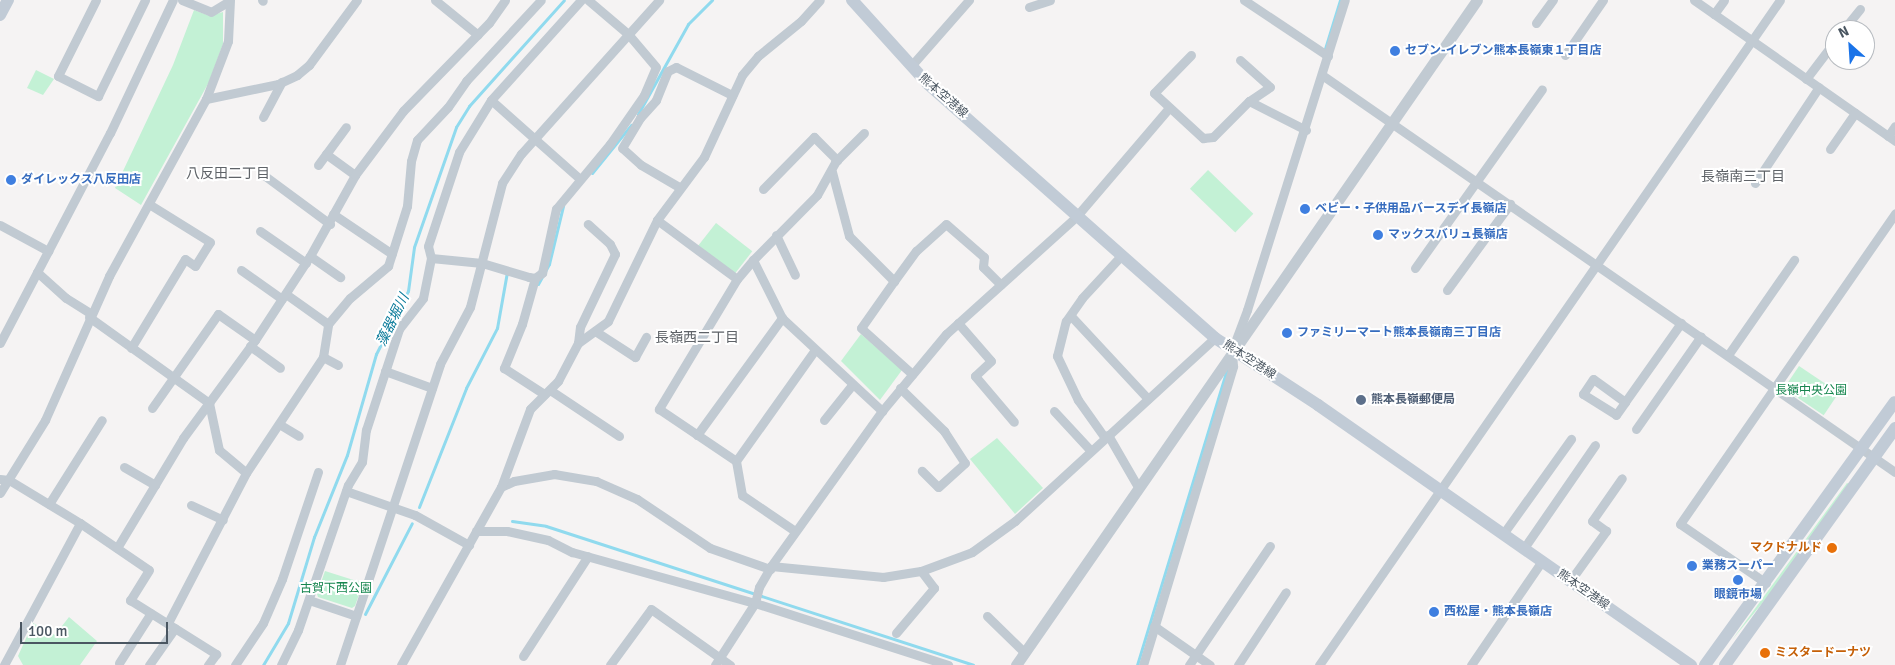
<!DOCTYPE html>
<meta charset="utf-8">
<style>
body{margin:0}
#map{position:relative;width:1895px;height:665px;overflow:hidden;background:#f5f3f3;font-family:Signika,"Noto Sans JP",sans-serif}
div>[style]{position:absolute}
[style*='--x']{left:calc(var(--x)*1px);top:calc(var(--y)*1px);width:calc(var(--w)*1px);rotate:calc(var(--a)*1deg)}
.green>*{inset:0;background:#c3f1d5;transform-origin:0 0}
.stream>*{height:3px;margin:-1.5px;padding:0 1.5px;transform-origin:1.5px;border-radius:1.5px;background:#90daee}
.minor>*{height:9px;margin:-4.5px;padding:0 4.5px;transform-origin:4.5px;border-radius:4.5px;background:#c1cad2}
.tertiary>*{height:11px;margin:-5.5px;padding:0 5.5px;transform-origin:5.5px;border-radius:5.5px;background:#c1cad2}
.secondary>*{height:12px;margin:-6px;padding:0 6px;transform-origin:6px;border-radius:6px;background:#c1cbd6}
.dots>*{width:14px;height:14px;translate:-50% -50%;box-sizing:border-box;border:2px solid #fff;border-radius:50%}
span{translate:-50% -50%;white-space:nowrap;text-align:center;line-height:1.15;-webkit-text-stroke:4px #fff;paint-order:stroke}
.shop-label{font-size:12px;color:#366cbe;font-weight:700}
.left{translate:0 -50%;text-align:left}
.street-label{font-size:12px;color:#4a5661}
.park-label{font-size:12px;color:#17864f}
.service-label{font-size:12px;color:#4e5e75;font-weight:700}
.food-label{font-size:12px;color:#c56008;font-weight:700}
.right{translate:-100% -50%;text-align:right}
.neighbourhood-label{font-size:14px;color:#5f6368}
.water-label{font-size:14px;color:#0c7c9b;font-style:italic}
.north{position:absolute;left:1825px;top:20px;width:50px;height:50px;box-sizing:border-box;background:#fff;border:1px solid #b7bbc0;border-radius:50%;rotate:334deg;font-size:14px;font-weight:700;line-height:20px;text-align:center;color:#4a5661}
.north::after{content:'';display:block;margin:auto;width:18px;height:22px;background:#1a73e8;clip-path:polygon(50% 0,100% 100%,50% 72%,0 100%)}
.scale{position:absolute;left:20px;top:622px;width:148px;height:22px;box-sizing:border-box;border:2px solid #4a5661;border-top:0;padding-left:6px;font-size:15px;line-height:18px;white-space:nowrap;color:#4a5661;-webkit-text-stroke:4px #fff;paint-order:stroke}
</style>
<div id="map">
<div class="green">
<i style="clip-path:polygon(194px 10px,210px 16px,223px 12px,223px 44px,209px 82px,141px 205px,115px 188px,173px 65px)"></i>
<i style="clip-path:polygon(36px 70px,54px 79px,43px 95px,27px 88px)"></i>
<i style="left:1208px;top:170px;width:63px;height:26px;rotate:44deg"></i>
<i style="left:716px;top:223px;width:46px;height:29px;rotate:38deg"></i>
<i style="clip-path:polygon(861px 334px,902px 370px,880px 400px,841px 361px)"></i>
<i style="left:1799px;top:366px;width:48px;height:27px;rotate:34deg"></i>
<i style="clip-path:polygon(997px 438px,1043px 488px,1015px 514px,970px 459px)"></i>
<i style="clip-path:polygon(1847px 483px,1849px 484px,1778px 584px,1732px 640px)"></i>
<i style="clip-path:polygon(325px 571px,363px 583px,355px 606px,352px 608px,318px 597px,317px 594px)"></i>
<i style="clip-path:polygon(69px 617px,97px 641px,80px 665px,23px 665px,18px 656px,33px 623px,55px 635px)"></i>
</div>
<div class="stream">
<i style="--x:1324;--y:52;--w:54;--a:-72.9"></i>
<i style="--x:638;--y:114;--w:103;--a:-60.9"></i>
<i style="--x:688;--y:24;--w:34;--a:-45"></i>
<i style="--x:592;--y:173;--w:62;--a:-50.9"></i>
<i style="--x:538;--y:284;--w:23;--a:-61"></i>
<i style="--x:549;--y:264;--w:60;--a:-76.4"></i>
<i style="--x:419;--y:507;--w:128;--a:-68.4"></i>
<i style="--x:466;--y:388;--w:68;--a:-62.7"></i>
<i style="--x:497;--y:328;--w:57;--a:-79.9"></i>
<i style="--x:512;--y:521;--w:34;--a:8"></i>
<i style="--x:546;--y:526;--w:449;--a:18"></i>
<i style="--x:365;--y:614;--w:102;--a:-62.7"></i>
<i style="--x:263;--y:665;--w:49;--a:-59.2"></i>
<i style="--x:288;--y:623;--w:90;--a:-73.2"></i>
<i style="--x:314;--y:537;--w:88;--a:-68.1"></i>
<i style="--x:347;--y:455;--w:105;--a:-74"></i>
<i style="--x:376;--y:354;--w:71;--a:-63.1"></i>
<i style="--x:408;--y:291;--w:44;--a:-82.2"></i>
<i style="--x:414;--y:247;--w:127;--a:-70.7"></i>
<i style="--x:456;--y:127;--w:25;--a:-58"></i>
<i style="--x:469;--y:106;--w:142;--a:-48.1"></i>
<i style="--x:1137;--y:665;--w:309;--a:-73.1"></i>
</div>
<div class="minor">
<i style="--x:96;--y:0;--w:85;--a:116.6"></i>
<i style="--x:58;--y:76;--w:45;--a:26.6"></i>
<i style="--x:98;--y:96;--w:107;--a:-63.9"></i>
<i style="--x:182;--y:0;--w:31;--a:22"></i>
<i style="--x:211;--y:12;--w:21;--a:-31"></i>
<i style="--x:262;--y:0;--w:1;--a:45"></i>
<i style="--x:435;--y:0;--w:55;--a:39.1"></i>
<i style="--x:1244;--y:0;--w:101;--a:33.7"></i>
<i style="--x:1694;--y:0;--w:246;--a:35"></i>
<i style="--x:1029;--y:7;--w:22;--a:-18"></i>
<i style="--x:1714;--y:14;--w:17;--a:-54"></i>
<i style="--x:1536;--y:23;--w:29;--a:-54"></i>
<i style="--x:1843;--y:30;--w:27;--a:-51"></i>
<i style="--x:1191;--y:55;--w:53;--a:134.2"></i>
<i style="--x:1154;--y:93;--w:67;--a:42.6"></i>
<i style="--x:1203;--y:138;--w:10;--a:-6"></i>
<i style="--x:1213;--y:137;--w:51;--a:-45"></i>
<i style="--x:1249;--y:101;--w:64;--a:27"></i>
<i style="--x:1565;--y:55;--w:67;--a:-55.4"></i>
<i style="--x:1240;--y:60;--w:40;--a:42"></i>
<i style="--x:1270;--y:87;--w:25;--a:146"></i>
<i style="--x:911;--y:66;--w:88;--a:-48.7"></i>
<i style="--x:1322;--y:75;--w:697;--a:34.72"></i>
<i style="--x:1806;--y:79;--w:48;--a:-52.7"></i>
<i style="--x:206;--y:99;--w:62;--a:-69.2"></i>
<i style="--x:228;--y:41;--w:41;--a:-87.2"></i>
<i style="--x:491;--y:100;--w:119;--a:41.6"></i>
<i style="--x:263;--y:117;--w:40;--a:-62"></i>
<i style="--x:1888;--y:136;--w:12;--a:-55"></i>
<i style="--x:1830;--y:149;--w:44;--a:-55.2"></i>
<i style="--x:326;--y:154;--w:36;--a:36"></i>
<i style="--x:318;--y:165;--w:47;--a:-53.6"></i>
<i style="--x:832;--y:172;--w:66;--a:75.1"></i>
<i style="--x:849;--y:236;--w:64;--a:45"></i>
<i style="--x:894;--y:281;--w:57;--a:125.1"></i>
<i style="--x:861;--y:328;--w:69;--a:42"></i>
<i style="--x:261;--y:173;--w:86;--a:36.5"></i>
<i style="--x:1755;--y:183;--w:115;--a:-56.3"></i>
<i style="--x:679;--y:187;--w:44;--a:-149.9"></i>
<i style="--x:641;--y:165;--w:25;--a:-138"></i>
<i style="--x:622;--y:148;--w:35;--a:-59"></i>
<i style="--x:640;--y:118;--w:24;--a:-48"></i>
<i style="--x:656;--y:100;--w:31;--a:-68"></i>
<i style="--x:668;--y:71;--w:9;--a:-27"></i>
<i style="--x:676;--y:67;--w:63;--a:26.6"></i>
<i style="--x:763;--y:189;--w:73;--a:-45.6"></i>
<i style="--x:814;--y:137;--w:33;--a:45"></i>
<i style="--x:333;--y:214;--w:71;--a:34.1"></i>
<i style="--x:657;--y:220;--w:99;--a:36.4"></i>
<i style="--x:737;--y:279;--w:152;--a:121"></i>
<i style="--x:659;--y:409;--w:93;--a:34"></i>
<i style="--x:736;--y:461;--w:35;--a:80"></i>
<i style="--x:742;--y:495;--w:64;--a:34.2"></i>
<i style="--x:0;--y:225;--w:55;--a:28.4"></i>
<i style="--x:260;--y:231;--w:56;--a:34.8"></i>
<i style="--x:776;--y:235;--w:44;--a:64.6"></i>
<i style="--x:310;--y:256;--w:37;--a:35"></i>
<i style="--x:431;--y:258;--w:51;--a:5.6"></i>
<i style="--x:482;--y:263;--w:49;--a:16.6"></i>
<i style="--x:529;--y:277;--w:6;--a:9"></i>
<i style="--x:535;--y:278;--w:9;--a:-36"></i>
<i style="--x:542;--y:273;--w:66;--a:-77.7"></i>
<i style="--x:556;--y:209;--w:85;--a:-50.3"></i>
<i style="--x:610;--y:144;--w:60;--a:-55.2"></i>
<i style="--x:644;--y:95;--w:30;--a:-67"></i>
<i style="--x:656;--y:67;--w:43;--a:-130.3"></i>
<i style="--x:628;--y:34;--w:52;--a:-139.6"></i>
<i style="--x:753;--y:260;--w:91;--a:-45.4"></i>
<i style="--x:817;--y:195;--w:38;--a:-61"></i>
<i style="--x:835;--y:162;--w:41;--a:-45"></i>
<i style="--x:1415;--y:268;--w:219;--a:-54.6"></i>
<i style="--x:241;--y:270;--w:50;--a:35.3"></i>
<i style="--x:37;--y:272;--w:39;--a:42"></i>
<i style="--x:66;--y:298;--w:28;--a:32"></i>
<i style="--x:535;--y:278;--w:48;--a:105.8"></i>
<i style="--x:522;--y:324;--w:48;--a:112.2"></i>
<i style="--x:504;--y:368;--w:48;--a:33"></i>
<i style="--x:894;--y:281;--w:37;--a:-54"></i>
<i style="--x:916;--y:251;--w:40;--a:-42"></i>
<i style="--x:946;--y:224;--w:50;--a:41"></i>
<i style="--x:984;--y:257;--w:10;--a:96"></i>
<i style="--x:983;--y:267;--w:25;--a:45"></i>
<i style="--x:1447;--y:290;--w:107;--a:-53.8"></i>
<i style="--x:1071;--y:316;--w:113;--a:47.1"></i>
<i style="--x:89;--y:317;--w:148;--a:35.6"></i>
<i style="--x:209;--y:403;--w:48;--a:78"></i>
<i style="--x:219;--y:450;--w:35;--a:40"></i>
<i style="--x:246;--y:473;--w:169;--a:117.5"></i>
<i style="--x:782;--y:318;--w:137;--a:42.9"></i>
<i style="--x:958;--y:323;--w:50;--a:49"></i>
<i style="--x:991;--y:361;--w:22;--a:137"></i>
<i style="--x:975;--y:376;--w:60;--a:49.7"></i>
<i style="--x:328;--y:324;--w:34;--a:-50"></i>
<i style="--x:350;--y:298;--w:50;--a:-40.1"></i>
<i style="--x:388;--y:266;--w:63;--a:-72.4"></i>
<i style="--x:407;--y:206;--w:45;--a:-84.9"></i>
<i style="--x:411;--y:161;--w:22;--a:-74"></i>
<i style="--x:417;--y:140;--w:45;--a:-46.8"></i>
<i style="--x:448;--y:107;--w:32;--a:-55"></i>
<i style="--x:466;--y:81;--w:110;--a:-47.2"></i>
<i style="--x:595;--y:331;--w:48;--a:33"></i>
<i style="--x:635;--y:357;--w:23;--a:-61"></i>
<i style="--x:0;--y:343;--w:237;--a:-62.4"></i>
<i style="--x:110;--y:133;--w:147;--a:-64.7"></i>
<i style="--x:578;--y:343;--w:16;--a:-83"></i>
<i style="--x:580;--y:327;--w:81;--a:-64.4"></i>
<i style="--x:615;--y:254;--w:11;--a:-117"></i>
<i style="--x:610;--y:244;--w:30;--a:-138"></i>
<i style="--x:250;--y:346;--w:37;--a:36"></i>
<i style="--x:131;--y:348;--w:104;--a:-58.8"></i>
<i style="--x:185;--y:259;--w:12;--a:35"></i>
<i style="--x:195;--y:266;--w:28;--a:-58"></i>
<i style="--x:210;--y:242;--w:72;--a:-148.1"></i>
<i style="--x:1728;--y:355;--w:116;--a:-55.2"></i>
<i style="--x:323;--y:357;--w:17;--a:28"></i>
<i style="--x:385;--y:371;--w:50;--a:19.9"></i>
<i style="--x:900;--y:388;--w:62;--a:44.3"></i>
<i style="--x:944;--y:431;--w:38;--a:57"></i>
<i style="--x:965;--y:463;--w:36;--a:138"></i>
<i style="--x:938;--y:487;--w:23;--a:-135"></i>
<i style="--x:550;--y:390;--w:83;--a:33.7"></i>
<i style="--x:1625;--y:402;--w:39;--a:-144"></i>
<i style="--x:1593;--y:379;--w:18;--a:124"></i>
<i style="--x:1583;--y:394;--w:39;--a:32"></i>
<i style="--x:1616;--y:415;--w:16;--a:-55"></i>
<i style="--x:1625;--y:402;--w:97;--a:-54.7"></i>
<i style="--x:152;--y:408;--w:115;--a:-54.9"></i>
<i style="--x:218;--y:314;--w:45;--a:35.1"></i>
<i style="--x:1054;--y:411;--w:54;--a:47.2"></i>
<i style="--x:824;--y:420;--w:45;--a:-51.3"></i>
<i style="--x:279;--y:424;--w:23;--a:31"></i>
<i style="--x:1636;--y:429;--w:113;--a:-55"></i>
<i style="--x:697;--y:435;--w:145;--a:-54"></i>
<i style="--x:782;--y:318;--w:65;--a:-116.6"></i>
<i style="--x:753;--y:260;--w:25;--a:130"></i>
<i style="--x:1108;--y:435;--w:60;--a:60"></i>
<i style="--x:1105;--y:438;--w:47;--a:-125.4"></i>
<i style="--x:1078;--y:400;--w:49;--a:-115.5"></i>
<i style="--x:1057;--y:356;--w:36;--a:-76"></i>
<i style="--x:1066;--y:321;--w:28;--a:-55"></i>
<i style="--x:1082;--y:298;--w:56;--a:-47.2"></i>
<i style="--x:736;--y:461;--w:136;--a:-54.6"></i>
<i style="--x:124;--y:467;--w:36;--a:30"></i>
<i style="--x:246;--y:473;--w:139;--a:-56.4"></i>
<i style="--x:323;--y:357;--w:33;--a:-81"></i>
<i style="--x:328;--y:324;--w:52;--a:-144.5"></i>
<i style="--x:0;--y:479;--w:9;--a:6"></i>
<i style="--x:9;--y:480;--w:83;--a:31.2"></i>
<i style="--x:80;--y:523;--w:83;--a:34.3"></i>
<i style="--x:149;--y:570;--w:36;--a:122"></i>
<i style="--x:130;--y:600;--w:102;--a:32.1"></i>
<i style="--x:216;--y:654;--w:14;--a:126"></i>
<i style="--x:501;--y:487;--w:14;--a:-25"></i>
<i style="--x:514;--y:481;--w:41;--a:-9.9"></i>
<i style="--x:554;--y:474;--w:43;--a:9.5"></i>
<i style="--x:596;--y:481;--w:45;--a:23.7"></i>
<i style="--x:637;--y:499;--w:88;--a:33.9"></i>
<i style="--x:710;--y:548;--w:64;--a:19.3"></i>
<i style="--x:346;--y:491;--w:73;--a:19.2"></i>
<i style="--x:415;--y:515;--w:62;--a:29.1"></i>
<i style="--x:0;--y:493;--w:86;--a:-58.3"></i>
<i style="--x:45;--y:420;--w:158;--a:-66"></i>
<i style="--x:109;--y:276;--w:202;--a:-61.3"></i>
<i style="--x:206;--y:99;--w:74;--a:-11.8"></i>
<i style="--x:278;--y:84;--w:21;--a:-25"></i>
<i style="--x:297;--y:75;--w:16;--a:-40"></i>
<i style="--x:309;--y:65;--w:81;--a:-53.6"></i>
<i style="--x:49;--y:504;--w:99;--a:-57.8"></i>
<i style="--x:191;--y:505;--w:35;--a:25"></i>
<i style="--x:476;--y:531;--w:31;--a:0"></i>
<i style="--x:507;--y:531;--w:42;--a:12.4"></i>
<i style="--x:548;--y:540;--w:27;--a:27"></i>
<i style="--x:572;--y:552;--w:190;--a:15.6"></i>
<i style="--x:755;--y:603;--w:203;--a:17.8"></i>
<i style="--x:1503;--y:534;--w:117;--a:-54.4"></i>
<i style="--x:117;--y:548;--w:128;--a:-59"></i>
<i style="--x:183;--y:438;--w:122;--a:-53.7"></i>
<i style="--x:255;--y:340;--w:100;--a:-56.8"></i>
<i style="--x:310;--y:256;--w:93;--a:-60.9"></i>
<i style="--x:355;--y:175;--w:80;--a:-53.1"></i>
<i style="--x:403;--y:111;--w:123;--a:-45.7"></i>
<i style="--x:489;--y:23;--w:28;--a:-55"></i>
<i style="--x:1524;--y:548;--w:125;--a:-55.4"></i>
<i style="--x:771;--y:566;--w:113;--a:5.6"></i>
<i style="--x:883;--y:577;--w:38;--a:-9"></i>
<i style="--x:921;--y:571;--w:54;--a:-20.4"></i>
<i style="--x:972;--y:552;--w:53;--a:-35.8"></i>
<i style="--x:1015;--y:521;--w:271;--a:-42.5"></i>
<i style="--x:1570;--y:581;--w:62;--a:-54.2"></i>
<i style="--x:1606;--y:531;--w:17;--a:-144"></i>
<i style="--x:1592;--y:521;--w:52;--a:-55.1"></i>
<i style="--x:1766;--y:583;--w:104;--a:-145.5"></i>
<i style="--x:1680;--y:524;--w:378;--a:-55.3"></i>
<i style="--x:309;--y:600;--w:50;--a:18.8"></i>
<i style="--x:987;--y:616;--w:53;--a:44.2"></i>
<i style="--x:1154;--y:626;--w:68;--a:34.9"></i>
<i style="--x:896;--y:633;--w:59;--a:-49.8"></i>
<i style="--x:934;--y:588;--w:21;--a:-127"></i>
<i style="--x:523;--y:656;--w:119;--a:-57"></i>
<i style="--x:119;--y:663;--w:59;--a:-57.4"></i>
<i style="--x:4;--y:665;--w:161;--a:-61.8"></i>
<i style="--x:149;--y:665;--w:45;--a:-54.9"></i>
<i style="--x:235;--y:665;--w:50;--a:-56.3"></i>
<i style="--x:263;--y:623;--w:48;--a:-66.6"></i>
<i style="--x:282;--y:579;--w:113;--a:-71.4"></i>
<i style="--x:281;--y:665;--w:39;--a:-64"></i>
<i style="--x:298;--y:630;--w:153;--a:-71"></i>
<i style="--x:348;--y:485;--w:27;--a:-59"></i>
<i style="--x:362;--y:462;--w:32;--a:-83"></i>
<i style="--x:366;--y:430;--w:106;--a:-71.9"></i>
<i style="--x:399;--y:329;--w:39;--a:-52"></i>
<i style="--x:423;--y:298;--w:41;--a:-78.7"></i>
<i style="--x:431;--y:258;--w:12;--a:-104"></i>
<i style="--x:428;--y:246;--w:99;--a:-71.7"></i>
<i style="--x:459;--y:152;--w:61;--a:-58.4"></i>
<i style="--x:491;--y:100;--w:135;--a:-48"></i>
<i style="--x:340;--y:665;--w:317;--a:-71.6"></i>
<i style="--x:440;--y:364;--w:64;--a:-62.2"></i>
<i style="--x:470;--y:307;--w:128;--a:-75.5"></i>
<i style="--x:502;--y:183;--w:35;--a:-57"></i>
<i style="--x:521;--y:154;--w:207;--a:-48.1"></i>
<i style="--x:401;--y:665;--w:204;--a:-60.7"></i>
<i style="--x:501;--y:487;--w:83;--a:-69.6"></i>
<i style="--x:530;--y:409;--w:40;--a:-45"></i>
<i style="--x:558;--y:381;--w:43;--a:-62.2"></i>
<i style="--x:578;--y:343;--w:37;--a:-36"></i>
<i style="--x:608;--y:321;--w:112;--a:-64.1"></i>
<i style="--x:657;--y:220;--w:79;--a:-53.3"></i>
<i style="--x:704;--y:157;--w:90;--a:-65.1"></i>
<i style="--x:742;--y:75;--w:25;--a:-50"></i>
<i style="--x:758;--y:56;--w:55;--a:-39.1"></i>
<i style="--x:801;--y:21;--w:28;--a:-48"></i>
<i style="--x:610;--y:665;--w:69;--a:-53.8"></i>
<i style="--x:651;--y:609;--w:97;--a:35.3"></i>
<i style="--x:715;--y:665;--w:74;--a:-57.2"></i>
<i style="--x:755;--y:603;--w:16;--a:-76"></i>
<i style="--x:759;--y:587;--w:24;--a:-60"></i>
<i style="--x:771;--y:566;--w:191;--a:-54.4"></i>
<i style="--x:882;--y:411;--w:100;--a:-50.3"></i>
<i style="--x:946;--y:334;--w:173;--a:-42"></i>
<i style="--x:1075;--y:218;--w:145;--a:-49.5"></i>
<i style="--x:1143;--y:665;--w:312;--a:-73.2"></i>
<i style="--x:1233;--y:366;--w:16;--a:-94"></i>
<i style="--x:1232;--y:350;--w:43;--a:-69.4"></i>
<i style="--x:1247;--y:310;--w:325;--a:-72.5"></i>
<i style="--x:1189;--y:665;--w:144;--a:-55.8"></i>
<i style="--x:1238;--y:665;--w:87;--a:-56.7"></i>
<i style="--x:1319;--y:665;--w:809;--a:-55.27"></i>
<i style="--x:1471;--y:665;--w:126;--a:-55.7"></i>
</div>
<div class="tertiary">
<i style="--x:1016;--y:665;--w:809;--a:-55.27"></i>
</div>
<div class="secondary">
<i style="--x:852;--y:0;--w:113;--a:47.9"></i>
<i style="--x:928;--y:84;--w:383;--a:41.5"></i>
<i style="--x:1215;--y:338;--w:123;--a:33"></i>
<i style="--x:1318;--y:405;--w:455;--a:34.9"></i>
<i style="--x:0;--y:15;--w:17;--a:-62"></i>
<i style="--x:1705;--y:665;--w:324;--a:-54.2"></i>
<i style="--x:1725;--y:665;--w:292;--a:-54.3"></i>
</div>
<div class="dots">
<i style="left:1395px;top:51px;background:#3f7fe0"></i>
<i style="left:11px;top:180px;background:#3f7fe0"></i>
<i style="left:1305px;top:209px;background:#3f7fe0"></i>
<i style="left:1378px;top:235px;background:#3f7fe0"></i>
<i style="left:1287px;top:333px;background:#3f7fe0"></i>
<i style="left:1361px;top:400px;background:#5c6f8a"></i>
<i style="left:1832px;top:548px;background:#e8710a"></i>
<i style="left:1692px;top:566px;background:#3f7fe0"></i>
<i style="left:1738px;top:580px;background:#3f7fe0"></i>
<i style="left:1434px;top:612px;background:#3f7fe0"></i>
<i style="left:1765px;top:653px;background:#e8710a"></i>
</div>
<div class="shop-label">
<span class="left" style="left:1405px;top:51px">セブン-イレブン熊本長嶺東１丁目店</span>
<span class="left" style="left:21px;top:180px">ダイレックス八反田店</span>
<span class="left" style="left:1315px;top:209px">ベビー・子供用品バースデイ長嶺店</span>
<span class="left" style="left:1388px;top:235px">マックスバリュ長嶺店</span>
<span class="left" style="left:1297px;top:333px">ファミリーマート熊本長嶺南三丁目店</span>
<span class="left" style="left:1702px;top:566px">業務スーパー</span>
<span style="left:1738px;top:595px">眼鏡市場</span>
<span class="left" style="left:1444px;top:612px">西松屋・熊本長嶺店</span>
</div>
<div class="street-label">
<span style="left:943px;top:96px;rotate:41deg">熊本空港線</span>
<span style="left:1249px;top:360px;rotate:33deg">熊本空港線</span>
<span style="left:1583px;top:590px;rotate:35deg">熊本空港線</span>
</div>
<div class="park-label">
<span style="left:1811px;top:391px">長嶺中央公園</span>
<span style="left:336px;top:589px">古賀下西公園</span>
</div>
<div class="service-label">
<span class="left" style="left:1371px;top:400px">熊本長嶺郵便局</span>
</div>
<div class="food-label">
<span class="right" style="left:1822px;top:548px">マクドナルド</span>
<span class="left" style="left:1775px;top:653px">ミスタードーナツ</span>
</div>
<div class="neighbourhood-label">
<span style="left:228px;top:174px">八反田二丁目</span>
<span style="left:1743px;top:177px">長嶺南三丁目</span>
<span style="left:697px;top:338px">長嶺西二丁目</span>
</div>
<div class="water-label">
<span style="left:393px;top:320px;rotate:-64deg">藻器堀川</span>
</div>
<div class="north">N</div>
<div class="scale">100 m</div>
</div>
